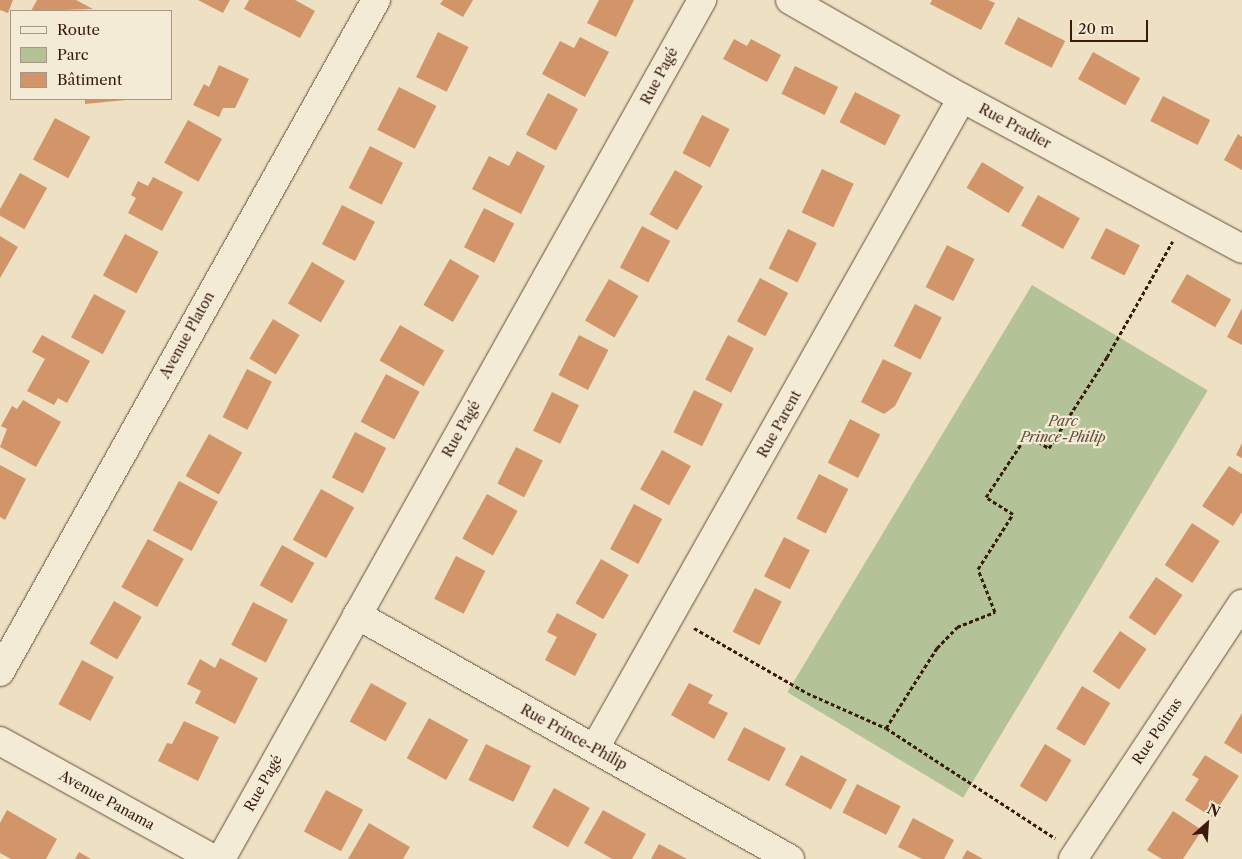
<!DOCTYPE html>
<meta charset="utf-8">
<style>
body{margin:0}
#map{position:relative;width:1242px;height:859px;overflow:hidden;background:#eee0c2;font-family:"Libre Caslon Text",serif}
div>[style]{position:absolute}
[style*='--x']{left:calc(var(--x)*1px);top:calc(var(--y)*1px);width:calc(var(--w)*1px);rotate:calc(var(--a)*1deg)}
.green>*{inset:0;background:#b4c397;transform-origin:0 0}
.building>*{inset:0;background:#d2956a;transform-origin:0 0}
.path>*{height:3px;margin-top:-1.5px;transform-origin:0;background:repeating-linear-gradient(90deg,#391a0d 0 4px,transparent 0 6.5px)}
.roads{filter:drop-shadow(0 0 1px #664c3a) drop-shadow(0 0 1px #664c3a)}
.minor>*{height:28px;margin:-14px;padding:0 14px;transform-origin:14px;border-radius:14px;background:#f4ebd7}
span{translate:-50% -50%;white-space:nowrap;text-align:center;line-height:1.15;-webkit-text-stroke:4.5px #f4ebd7;paint-order:stroke}
.street-label{font-size:14px;color:#391a0d}
.park-label{font-size:14px;color:#5e4d36;font-style:italic}
.legend{position:absolute;left:10px;top:10px;width:162px;height:90px;box-sizing:border-box;background:#f4ebd7;border:1px solid #a99786;margin:0;padding:6px 9px;list-style:none;font-size:15px;color:#391a0d}
.legend li{display:flex;align-items:center;gap:10px;height:25px}
.legend b{width:25px;border:1px solid #a99786}
.north{position:absolute;left:1182px;top:799px;width:50px;height:50px;-webkit-text-stroke:4px #f4ebd7;paint-order:stroke;rotate:26deg;font-size:14px;font-weight:700;line-height:20px;text-align:center;color:#391a0d}
.north::after{content:'';display:block;margin:auto;width:18px;height:22px;background:#391a0d;clip-path:polygon(50% 0,100% 100%,50% 72%,0 100%)}
.scale{position:absolute;left:1070px;top:20px;width:78px;height:22px;box-sizing:border-box;border:2px solid #391a0d;border-top:0;padding-left:6px;font-size:15px;line-height:18px;white-space:nowrap;color:#391a0d;-webkit-text-stroke:4px #f4ebd7;paint-order:stroke}
</style>
<div id="map">
<div class="green">
<i style="left:1032px;top:285px;width:205px;height:475px;rotate:31deg"></i>
</div>
<div class="building">
<i style="clip-path:polygon(0 0,13px 0,8px 13px,0 10px)"></i>
<i style="clip-path:polygon(37px 0,76px 0,93px 9px,31px 11px)"></i>
<i style="clip-path:polygon(198px 0,230px 0,223px 13px)"></i>
<i style="clip-path:polygon(249px 0,295px 0,315px 11px,300px 38px,244px 9px)"></i>
<i style="clip-path:polygon(443px 0,473px 0,463px 17px,440px 4px)"></i>
<i style="clip-path:polygon(599px 0,634px 0,616px 37px,587px 23px)"></i>
<i style="clip-path:polygon(932px 0,988px 0,995px 3px,981px 30px,930px 4px)"></i>
<i style="left:1018px;top:17px;width:53px;height:30px;rotate:27deg"></i>
<i style="left:438px;top:32px;width:34px;height:50px;rotate:26deg"></i>
<i style="clip-path:polygon(580px 37px,609px 52px,585px 97px,542px 74px,560px 41px,574px 48px)"></i>
<i style="clip-path:polygon(734px 39px,747px 46px,751px 39px,781px 55px,767px 82px,723px 59px)"></i>
<i style="left:1093px;top:52px;width:54px;height:31px;rotate:29deg"></i>
<i style="clip-path:polygon(219px 65px,249px 79px,235px 108px,223px 108px,219px 117px,193px 105px,204px 84px,209px 87px)"></i>
<i style="left:795px;top:66px;width:48px;height:31px;rotate:26deg"></i>
<i style="left:399px;top:87px;width:42px;height:48px;rotate:27deg"></i>
<i style="left:855px;top:92px;width:51px;height:34px;rotate:27deg"></i>
<i style="left:548px;top:93px;width:34px;height:47px;rotate:28deg"></i>
<i style="left:1163px;top:96px;width:53px;height:28px;rotate:27deg"></i>
<i style="clip-path:polygon(85px 99px,126px 99px,126px 100px,85px 104px)"></i>
<i style="left:702px;top:115px;width:31px;height:43px;rotate:27deg"></i>
<i style="left:55px;top:118px;width:40px;height:47px;rotate:28deg"></i>
<i style="left:188px;top:120px;width:39px;height:49px;rotate:29deg"></i>
<i style="clip-path:polygon(1238px 134px,1242px 137px,1242px 170px,1224px 160px)"></i>
<i style="left:370px;top:146px;width:37px;height:47px;rotate:27deg"></i>
<i style="clip-path:polygon(517px 151px,545px 166px,521px 214px,472px 189px,489px 156px,509px 166px)"></i>
<i style="left:982px;top:162px;width:49px;height:30px;rotate:31deg"></i>
<i style="left:822px;top:169px;width:35px;height:48px;rotate:25deg"></i>
<i style="left:675px;top:170px;width:32px;height:51px;rotate:30deg"></i>
<i style="left:20px;top:173px;width:31px;height:47px;rotate:29deg"></i>
<i style="clip-path:polygon(153px 177px,183px 192px,162px 231px,128px 213px,136px 198px,131px 195px,138px 181px,148px 186px)"></i>
<i style="left:1038px;top:195px;width:48px;height:35px;rotate:29deg"></i>
<i style="left:342px;top:205px;width:37px;height:44px;rotate:27deg"></i>
<i style="left:484px;top:208px;width:34px;height:44px;rotate:27deg"></i>
<i style="left:642px;top:226px;width:32px;height:47px;rotate:28deg"></i>
<i style="left:1106px;top:228px;width:38px;height:34px;rotate:27deg"></i>
<i style="left:788px;top:229px;width:32px;height:44px;rotate:26deg"></i>
<i style="left:125px;top:234px;width:38px;height:47px;rotate:28deg"></i>
<i style="clip-path:polygon(0 236px,18px 247px,0 278px)"></i>
<i style="left:947px;top:245px;width:31px;height:47px;rotate:27deg"></i>
<i style="left:450px;top:259px;width:34px;height:53px;rotate:30deg"></i>
<i style="left:312px;top:262px;width:38px;height:48px;rotate:30deg"></i>
<i style="left:1187px;top:274px;width:51px;height:32px;rotate:30deg"></i>
<i style="left:760px;top:278px;width:32px;height:49px;rotate:28deg"></i>
<i style="left:609px;top:279px;width:34px;height:48px;rotate:30deg"></i>
<i style="left:94px;top:294px;width:36px;height:49px;rotate:28deg"></i>
<i style="left:915px;top:304px;width:30px;height:47px;rotate:27deg"></i>
<i style="clip-path:polygon(1242px 308px,1242px 345px,1227px 337px)"></i>
<i style="left:273px;top:319px;width:31px;height:46px;rotate:31deg"></i>
<i style="left:400px;top:325px;width:51px;height:41px;rotate:30deg"></i>
<i style="clip-path:polygon(42px 335px,90px 361px,67px 403px,58px 398px,54px 405px,27px 391px,45px 359px,32px 352px)"></i>
<i style="left:579px;top:335px;width:33px;height:45px;rotate:27deg"></i>
<i style="left:728px;top:335px;width:29px;height:50px;rotate:27deg"></i>
<i style="clip-path:polygon(883px 359px,912px 373px,895px 406px,884px 414px,861px 402px)"></i>
<i style="left:247px;top:369px;width:28px;height:54px;rotate:27deg"></i>
<i style="left:386px;top:374px;width:38px;height:54px;rotate:28deg"></i>
<i style="left:694px;top:390px;width:32px;height:47px;rotate:26deg"></i>
<i style="left:552px;top:392px;width:30px;height:43px;rotate:26deg"></i>
<i style="clip-path:polygon(23px 400px,61px 422px,36px 467px,0 447px,7px 429px,1px 426px,12px 406px,17px 409px)"></i>
<i style="left:850px;top:419px;width:34px;height:49px;rotate:27deg"></i>
<i style="left:355px;top:432px;width:35px;height:51px;rotate:27deg"></i>
<i style="left:209px;top:434px;width:38px;height:48px;rotate:29deg"></i>
<i style="clip-path:polygon(1242px 443px,1242px 458px,1236px 455px)"></i>
<i style="left:516px;top:447px;width:30px;height:41px;rotate:27deg"></i>
<i style="left:662px;top:450px;width:33px;height:45px;rotate:29deg"></i>
<i style="clip-path:polygon(0 465px,26px 479px,5px 520px,0 517px)"></i>
<i style="clip-path:polygon(1229px 466px,1242px 474px,1242px 512px,1233px 526px,1202px 506px)"></i>
<i style="left:819px;top:474px;width:33px;height:50px;rotate:27deg"></i>
<i style="left:179px;top:481px;width:44px;height:56px;rotate:28deg"></i>
<i style="left:321px;top:489px;width:38px;height:58px;rotate:29deg"></i>
<i style="left:487px;top:494px;width:35px;height:51px;rotate:29deg"></i>
<i style="left:634px;top:504px;width:32px;height:51px;rotate:28deg"></i>
<i style="left:1192px;top:523px;width:33px;height:50px;rotate:33deg"></i>
<i style="left:784px;top:537px;width:29px;height:44px;rotate:27deg"></i>
<i style="left:148px;top:539px;width:41px;height:55px;rotate:29deg"></i>
<i style="left:282px;top:545px;width:37px;height:46px;rotate:29deg"></i>
<i style="left:456px;top:556px;width:33px;height:48px;rotate:27deg"></i>
<i style="left:601px;top:559px;width:32px;height:51px;rotate:30deg"></i>
<i style="left:1156px;top:577px;width:32px;height:49px;rotate:34deg"></i>
<i style="left:755px;top:588px;width:30px;height:49px;rotate:27deg"></i>
<i style="left:114px;top:601px;width:32px;height:49px;rotate:30deg"></i>
<i style="left:253px;top:602px;width:39px;height:48px;rotate:27deg"></i>
<i style="clip-path:polygon(557px 613px,597px 634px,575px 676px,545px 660px,557px 637px,547px 632px)"></i>
<i style="left:1120px;top:631px;width:32px;height:49px;rotate:34deg"></i>
<i style="clip-path:polygon(220px 658px,258px 678px,235px 724px,195px 703px,201px 691px,187px 684px,200px 659px,215px 668px)"></i>
<i style="left:82px;top:660px;width:36px;height:50px;rotate:28deg"></i>
<i style="left:371px;top:683px;width:41px;height:44px;rotate:29deg"></i>
<i style="clip-path:polygon(689px 683px,713px 695px,708px 703px,728px 713px,714px 739px,671px 715px)"></i>
<i style="left:1082px;top:686px;width:33px;height:50px;rotate:31deg"></i>
<i style="clip-path:polygon(1242px 713px,1242px 754px,1224px 743px)"></i>
<i style="left:429px;top:718px;width:45px;height:46px;rotate:29deg"></i>
<i style="clip-path:polygon(184px 721px,219px 737px,198px 781px,158px 761px,167px 743px,172px 744px)"></i>
<i style="left:744px;top:727px;width:47px;height:37px;rotate:27deg"></i>
<i style="left:486px;top:744px;width:50px;height:40px;rotate:26deg"></i>
<i style="left:1045px;top:744px;width:31px;height:49px;rotate:31deg"></i>
<i style="left:801px;top:755px;width:52px;height:34px;rotate:28deg"></i>
<i style="clip-path:polygon(1205px 755px,1239px 776px,1212px 817px,1185px 800px,1199px 779px,1192px 775px)"></i>
<i style="left:857px;top:784px;width:49px;height:32px;rotate:27deg"></i>
<i style="left:554px;top:788px;width:41px;height:45px;rotate:29deg"></i>
<i style="left:326px;top:790px;width:42px;height:47px;rotate:28deg"></i>
<i style="clip-path:polygon(7px 810px,57px 839px,46px 859px,11px 859px,0 853px,0 823px)"></i>
<i style="clip-path:polygon(603px 810px,646px 834px,632px 859px,612px 859px,584px 843px)"></i>
<i style="clip-path:polygon(1173px 811px,1202px 830px,1183px 859px,1162px 859px,1147px 850px)"></i>
<i style="clip-path:polygon(913px 818px,954px 840px,944px 859px,922px 859px,898px 847px)"></i>
<i style="clip-path:polygon(369px 823px,410px 847px,403px 859px,348px 859px)"></i>
<i style="clip-path:polygon(659px 844px,687px 859px,651px 859px)"></i>
<i style="clip-path:polygon(967px 850px,983px 859px,962px 859px)"></i>
<i style="clip-path:polygon(79px 852px,91px 859px,75px 859px)"></i>
</div>
<div class="path">
<i style="--x:694;--y:628;--w:130;--a:29.9"></i>
<i style="--x:807;--y:693;--w:86;--a:23.9"></i>
<i style="--x:886;--y:728;--w:202;--a:33.1"></i>
<i style="--x:886;--y:728;--w:95;--a:-57.5"></i>
<i style="--x:937;--y:648;--w:29;--a:-46"></i>
<i style="--x:957;--y:627;--w:41;--a:-21.5"></i>
<i style="--x:995;--y:612;--w:46;--a:-111.6"></i>
<i style="--x:978;--y:569;--w:65;--a:-57.5"></i>
<i style="--x:1013;--y:514;--w:32;--a:-148"></i>
<i style="--x:986;--y:497;--w:74;--a:-56.5"></i>
<i style="--x:1027;--y:435;--w:26;--a:31"></i>
<i style="--x:1049;--y:448;--w:108;--a:-57.5"></i>
<i style="--x:1107;--y:357;--w:133;--a:-60.4"></i>
</div>
<div class="roads">
<div class="minor">
<i style="--x:790;--y:0;--w:198;--a:29.7"></i>
<i style="--x:962;--y:98;--w:318;--a:28.3"></i>
<i style="--x:357;--y:615;--w:497;--a:29.4"></i>
<i style="--x:0;--y:672;--w:770;--a:-60.77"></i>
<i style="--x:0;--y:741;--w:244;--a:28.9"></i>
<i style="--x:595;--y:748;--w:746;--a:-60.55"></i>
<i style="--x:221;--y:859;--w:985;--a:-60.75"></i>
<i style="--x:1073;--y:859;--w:306;--a:-56.5"></i>
</div>
</div>
<div class="street-label">
<span style="left:659px;top:76px;rotate:-62deg">Rue Pagé</span>
<span style="left:1015px;top:126px;rotate:28deg">Rue Pradier</span>
<span style="left:187px;top:335px;rotate:-61deg">Avenue Platon</span>
<span style="left:779px;top:424px;rotate:-61deg">Rue Parent</span>
<span style="left:461px;top:429px;rotate:-61deg">Rue Pagé</span>
<span style="left:1157px;top:731px;rotate:-56deg">Rue Poitras</span>
<span style="left:574px;top:737px;rotate:29deg">Rue Prince-Philip</span>
<span style="left:263px;top:783px;rotate:-61deg">Rue Pagé</span>
<span style="left:107px;top:800px;rotate:29deg">Avenue Panama</span>
</div>
<div class="park-label">
<span style="left:1063px;top:429px">Parc<br>Prince-Philip</span>
</div>
<ul class="legend">
<li><b style="height:6px;background:#f4ebd7"></b>Route</li>
<li><b style="height:14px;background:#b4c397"></b>Parc</li>
<li><b style="height:14px;background:#d2956a"></b>Bâtiment</li>
</ul>
<div class="north">N</div>
<div class="scale">20 m</div>
</div>
